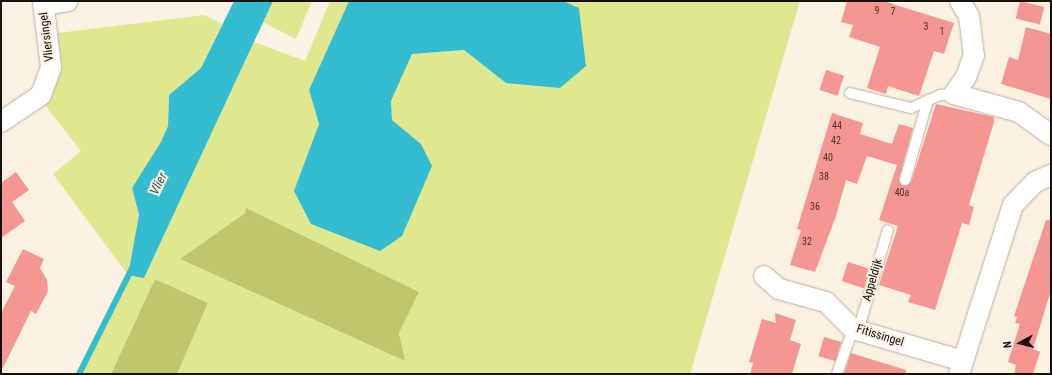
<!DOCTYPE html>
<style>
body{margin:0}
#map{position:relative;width:1052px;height:375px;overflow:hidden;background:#fbf1e2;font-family:"Roboto Condensed",sans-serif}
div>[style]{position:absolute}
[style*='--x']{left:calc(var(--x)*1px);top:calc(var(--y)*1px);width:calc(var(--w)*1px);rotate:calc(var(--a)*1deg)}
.green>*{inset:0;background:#e0e88f}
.forest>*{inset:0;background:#bfc66b}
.water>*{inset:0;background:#34bdd1}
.stream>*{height:6px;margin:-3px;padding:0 3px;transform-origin:3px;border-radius:3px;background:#34bdd1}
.building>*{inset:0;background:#f59692;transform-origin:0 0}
.roads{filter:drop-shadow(0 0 1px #b9b0a1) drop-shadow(0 0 1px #b9b0a1)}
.lane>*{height:10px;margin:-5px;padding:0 5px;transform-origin:5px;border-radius:5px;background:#fff}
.street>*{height:20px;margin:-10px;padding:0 10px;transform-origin:10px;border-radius:10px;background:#fff}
span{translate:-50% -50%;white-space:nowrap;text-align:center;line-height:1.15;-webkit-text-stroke:4px #fbf1e2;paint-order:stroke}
.number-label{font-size:10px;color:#4d322e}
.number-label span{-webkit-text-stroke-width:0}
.street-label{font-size:12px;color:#15110c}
.water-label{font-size:13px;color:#295e67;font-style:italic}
.frame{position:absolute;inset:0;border:2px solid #15110c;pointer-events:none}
.north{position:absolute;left:1000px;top:323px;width:40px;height:40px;-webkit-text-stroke:3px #fbf1e2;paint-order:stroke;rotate:263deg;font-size:11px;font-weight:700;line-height:16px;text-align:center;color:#15110c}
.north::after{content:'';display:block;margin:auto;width:14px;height:18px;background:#15110c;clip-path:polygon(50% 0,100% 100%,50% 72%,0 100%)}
</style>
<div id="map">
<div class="green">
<i style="clip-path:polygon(273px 1px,312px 1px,296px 39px,263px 22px)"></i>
<i style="clip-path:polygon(evenodd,330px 1px,349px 1px,309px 90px,319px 124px,294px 192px,421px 144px,392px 120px,391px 101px,412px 54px,464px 50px,506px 83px,586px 66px,579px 8px,563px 1px,800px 1px,690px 374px,177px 374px,208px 303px,155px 279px,111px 374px,82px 374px,128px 275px,53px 174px,81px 151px,41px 100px,53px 88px,60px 74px,58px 33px,204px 15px,222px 24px,201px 68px,169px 95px,168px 126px,161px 142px,132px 188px,139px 215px,128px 274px,144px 278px,254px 42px,305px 61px,330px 1px,245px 213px,419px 292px,399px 333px,405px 361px,180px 259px,245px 213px)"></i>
</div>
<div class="forest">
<i style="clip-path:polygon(246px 208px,419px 292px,399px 333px,405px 361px,180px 259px,245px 213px)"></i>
<i style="clip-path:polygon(155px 279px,208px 303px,177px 374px,111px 374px)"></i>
</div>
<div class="water">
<i style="clip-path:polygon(234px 1px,273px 1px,144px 278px,128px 275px,139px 215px,132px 188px,161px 142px,168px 126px,169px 95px,201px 68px)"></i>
<i style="clip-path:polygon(349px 1px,563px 1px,579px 8px,586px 66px,560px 88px,506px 83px,464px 50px,412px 54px,391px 101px,392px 120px,421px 144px,432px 166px,402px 236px,380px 251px,311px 224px,294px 191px,319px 124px,309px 90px)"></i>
</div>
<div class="stream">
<i style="--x:79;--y:374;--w:119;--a:-63.4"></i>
</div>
<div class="building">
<i style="clip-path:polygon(847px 1px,883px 1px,954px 23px,944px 54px,934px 51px,919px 96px,888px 86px,886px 94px,867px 88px,880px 47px,849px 37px,853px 25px,841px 22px)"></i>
<i style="left:1020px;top:1px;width:25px;height:18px;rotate:14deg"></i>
<i style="clip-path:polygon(1026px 27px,1051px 34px,1051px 99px,1001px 84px,1009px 57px,1018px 60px)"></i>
<i style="left:826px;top:70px;width:19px;height:21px;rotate:18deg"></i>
<i style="clip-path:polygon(936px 104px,994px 117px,994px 122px,969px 205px,974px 207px,969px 225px,962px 223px,935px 310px,908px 302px,911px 295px,879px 285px,898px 226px,879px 220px,897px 165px,867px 156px,857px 184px,846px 180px,836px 216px,815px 272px,790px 265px,801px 230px,797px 229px,832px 113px,863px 123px,860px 134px,892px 144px,899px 124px,913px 128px,899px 179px,901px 185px,906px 186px,911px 182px)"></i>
<i style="clip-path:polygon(16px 172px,29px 190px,12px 202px,25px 221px,1px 238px,1px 183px)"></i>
<i style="clip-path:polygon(1046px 220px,1051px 220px,1051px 290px,1033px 349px,1040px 352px,1033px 374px,1014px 374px,1016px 365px,1008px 362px,1020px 324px,1015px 323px,1017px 317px,1014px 316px)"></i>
<i style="clip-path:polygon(23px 249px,44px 259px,40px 268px,47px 280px,48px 291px,36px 314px,31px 311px,1px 372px,1px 313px,15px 286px,6px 282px)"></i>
<i style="left:848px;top:262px;width:23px;height:20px;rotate:18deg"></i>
<i style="clip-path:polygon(775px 313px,796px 320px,790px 340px,801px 344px,792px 374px,750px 374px,753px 363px,749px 362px,762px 319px,776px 323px)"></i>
<i style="left:824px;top:337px;width:18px;height:20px;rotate:16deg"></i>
<i style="clip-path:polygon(851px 353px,906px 370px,906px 374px,844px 374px)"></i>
</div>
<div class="roads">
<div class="lane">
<i style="--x:850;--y:93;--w:63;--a:13.8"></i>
<i style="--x:911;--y:108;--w:32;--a:-24"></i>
<i style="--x:940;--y:95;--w:14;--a:-4"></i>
<i style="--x:905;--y:180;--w:83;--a:-74"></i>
<i style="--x:858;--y:331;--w:105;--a:-73.5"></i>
<i style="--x:837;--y:374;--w:48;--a:-70.4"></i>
</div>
<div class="street">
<i style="--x:960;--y:1;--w:17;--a:59"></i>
<i style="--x:969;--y:16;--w:39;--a:83"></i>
<i style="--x:974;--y:55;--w:23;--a:110"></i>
<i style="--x:966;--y:77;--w:21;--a:125"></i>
<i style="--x:954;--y:94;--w:67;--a:15.5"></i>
<i style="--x:1019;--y:112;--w:39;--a:36"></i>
<i style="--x:43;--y:5;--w:25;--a:-9"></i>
<i style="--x:1;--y:122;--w:48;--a:-34"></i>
<i style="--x:41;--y:95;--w:30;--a:-70"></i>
<i style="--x:51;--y:67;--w:66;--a:-96.9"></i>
<i style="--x:764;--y:276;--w:20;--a:41"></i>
<i style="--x:779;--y:289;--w:49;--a:15.5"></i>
<i style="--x:826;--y:302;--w:38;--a:45"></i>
<i style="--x:853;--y:329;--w:115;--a:16.2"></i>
<i style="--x:959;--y:374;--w:177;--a:-72.3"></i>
<i style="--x:1013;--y:205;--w:32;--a:-46"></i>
<i style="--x:1035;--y:182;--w:17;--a:-24"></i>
</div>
</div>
<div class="number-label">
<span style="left:877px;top:11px">9</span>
<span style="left:893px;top:12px">7</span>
<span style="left:926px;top:27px">3</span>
<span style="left:942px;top:32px">1</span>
<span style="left:837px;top:126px">44</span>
<span style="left:836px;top:141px">42</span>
<span style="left:828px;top:158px">40</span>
<span style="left:824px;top:177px">38</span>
<span style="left:902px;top:193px">40a</span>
<span style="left:815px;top:207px">36</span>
<span style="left:807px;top:242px">32</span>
</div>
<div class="street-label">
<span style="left:47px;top:37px;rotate:-97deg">Vliersingel</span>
<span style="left:873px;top:280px;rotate:-74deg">Appeldijk</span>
<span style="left:880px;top:336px;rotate:17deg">Fitissingel</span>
</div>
<div class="water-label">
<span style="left:159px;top:184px;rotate:-64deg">Vlier</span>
</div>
<div class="frame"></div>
<div class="north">N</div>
</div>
